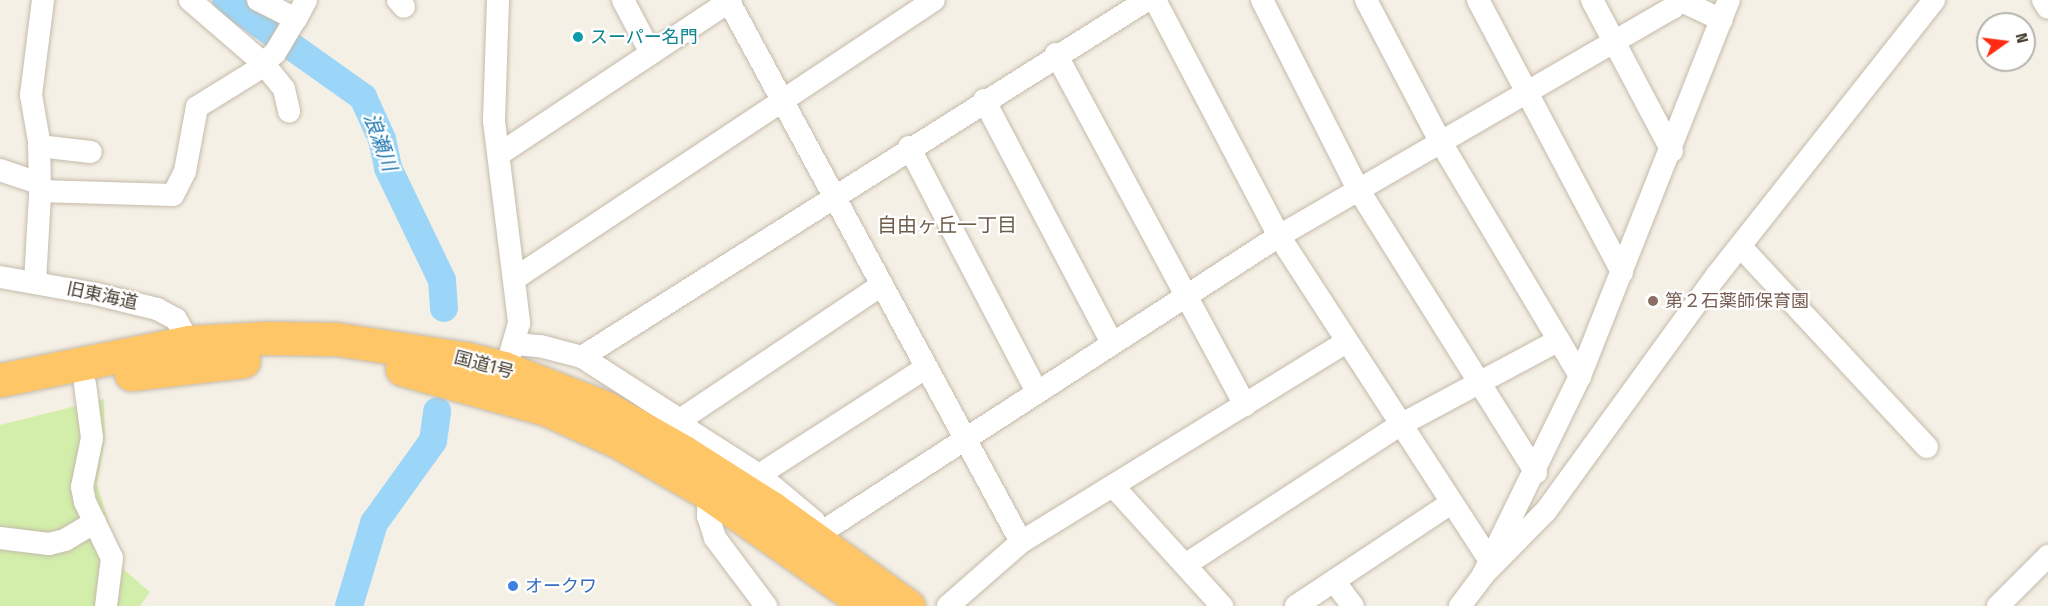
<!DOCTYPE html>
<meta charset="utf-8">
<style>
body{margin:0}
#map{position:relative;width:2048px;height:606px;overflow:hidden;background:#f5f0e6;font-family:"Fira Sans Condensed","Noto Sans JP",sans-serif}
div>[style]{position:absolute}
[style*='--x']{left:calc(var(--x)*1px);top:calc(var(--y)*1px);width:calc(var(--w)*1px);rotate:calc(var(--a)*1deg)}
.green>*{inset:0;background:#d2eeaa}
.river>*{height:28px;margin:-14px;padding:0 14px;transform-origin:14px;border-radius:14px;background:#9bd6f9}
.roads{filter:drop-shadow(0 0 2px #c5baaa) drop-shadow(0 0 2px #c5baaa)}
.minor>*{height:22px;margin:-11px;padding:0 11px;transform-origin:11px;border-radius:11px;background:#fff}
.highway>*{height:33px;margin:-16.5px;padding:0 16.5px;transform-origin:16.5px;border-radius:16.5px;background:#ffc667}
.dots>*{width:16px;height:16px;translate:-50% -50%;box-sizing:border-box;border:3px solid #fff;border-radius:50%}
span{translate:-50% -50%;white-space:nowrap;text-align:center;line-height:1.15;-webkit-text-stroke:4.5px #fff;paint-order:stroke}
.culture-label{font-size:18px;color:#0d838f}
.left{translate:0 -50%;text-align:left}
.street-label{font-size:18px;color:#494034}
.education-label{font-size:18px;color:#785e54}
.shop-label{font-size:18px;color:#366cbe}
.water-label{font-size:20px;color:#1f78af;font-style:italic}
.neighbourhood-label{font-size:20px;color:#6d5d4a}
.north{position:absolute;left:1976px;top:12px;width:60px;height:60px;box-sizing:border-box;background:#fff;border:2px solid #b6b3ae;border-radius:50%;rotate:76deg;font-size:16px;font-weight:700;line-height:24px;text-align:center;color:#494034}
.north::after{content:'';display:block;margin:auto;width:21px;height:27px;background:#ff2c13;clip-path:polygon(50% 0,100% 100%,50% 72%,0 100%)}
</style>
<div id="map">
<div class="green">
<i style="clip-path:polygon(104px 399px,105px 439px,97px 484px,123px 569px,150px 592px,140px 606px,0 606px,0 425px)"></i>
</div>
<div class="river">
<i style="--x:226;--y:0;--w:168;--a:35.3"></i>
<i style="--x:363;--y:97;--w:46;--a:65.7"></i>
<i style="--x:382;--y:139;--w:30;--a:78"></i>
<i style="--x:388;--y:168;--w:124;--a:64.3"></i>
<i style="--x:442;--y:280;--w:28;--a:86"></i>
<i style="--x:349;--y:606;--w:87;--a:-73.2"></i>
<i style="--x:374;--y:523;--w:101;--a:-54.3"></i>
<i style="--x:433;--y:441;--w:30;--a:-82"></i>
</div>
<div class="roads">
<div class="minor">
<i style="--x:190;--y:0;--w:96;--a:40.8"></i>
<i style="--x:263;--y:63;--w:16;--a:-40"></i>
<i style="--x:275;--y:53;--w:41;--a:-59"></i>
<i style="--x:258;--y:0;--w:42;--a:26.6"></i>
<i style="--x:296;--y:19;--w:21;--a:-62"></i>
<i style="--x:398;--y:0;--w:9;--a:49"></i>
<i style="--x:498;--y:0;--w:121;--a:91.9"></i>
<i style="--x:494;--y:121;--w:204;--a:82.9"></i>
<i style="--x:519;--y:323;--w:33;--a:106"></i>
<i style="--x:623;--y:0;--w:60;--a:62.2"></i>
<i style="--x:728;--y:0;--w:616;--a:61.6"></i>
<i style="--x:1155;--y:0;--w:267;--a:62.3"></i>
<i style="--x:1279;--y:236;--w:387;--a:57"></i>
<i style="--x:1262;--y:0;--w:212;--a:63.1"></i>
<i style="--x:1358;--y:189;--w:335;--a:57.9"></i>
<i style="--x:1366;--y:0;--w:159;--a:62.3"></i>
<i style="--x:1440;--y:141;--w:274;--a:59.2"></i>
<i style="--x:1478;--y:0;--w:308;--a:62.1"></i>
<i style="--x:1592;--y:0;--w:171;--a:62.1"></i>
<i style="--x:1679;--y:0;--w:47;--a:24.9"></i>
<i style="--x:2043;--y:0;--w:9;--a:58"></i>
<i style="--x:1056;--y:54;--w:399;--a:61.7"></i>
<i style="--x:263;--y:63;--w:33;--a:51"></i>
<i style="--x:284;--y:89;--w:23;--a:77"></i>
<i style="--x:984;--y:100;--w:275;--a:62.2"></i>
<i style="--x:39;--y:146;--w:52;--a:6.6"></i>
<i style="--x:909;--y:147;--w:276;--a:62.4"></i>
<i style="--x:501;--y:153;--w:276;--a:-33.6"></i>
<i style="--x:0;--y:170;--w:40;--a:18.9"></i>
<i style="--x:40;--y:191;--w:133;--a:1.7"></i>
<i style="--x:173;--y:195;--w:27;--a:-63"></i>
<i style="--x:185;--y:171;--w:65;--a:-79.4"></i>
<i style="--x:197;--y:107;--w:80;--a:-31.7"></i>
<i style="--x:1741;--y:247;--w:273;--a:47.1"></i>
<i style="--x:0;--y:277;--w:97;--a:10"></i>
<i style="--x:96;--y:294;--w:63;--a:13.8"></i>
<i style="--x:157;--y:309;--w:21;--a:28"></i>
<i style="--x:176;--y:319;--w:26;--a:61"></i>
<i style="--x:514;--y:279;--w:504;--a:-33.6"></i>
<i style="--x:35;--y:282;--w:88;--a:-86.7"></i>
<i style="--x:40;--y:194;--w:53;--a:-91.1"></i>
<i style="--x:39;--y:141;--w:47;--a:-99.9"></i>
<i style="--x:31;--y:95;--w:96;--a:-82.8"></i>
<i style="--x:515;--y:344;--w:25;--a:5"></i>
<i style="--x:540;--y:346;--w:43;--a:14.7"></i>
<i style="--x:582;--y:357;--w:668;--a:-32.29"></i>
<i style="--x:582;--y:357;--w:117;--a:32.7"></i>
<i style="--x:680;--y:420;--w:33;--a:46"></i>
<i style="--x:703;--y:444;--w:24;--a:75"></i>
<i style="--x:709;--y:467;--w:49;--a:91.2"></i>
<i style="--x:708;--y:516;--w:23;--a:72"></i>
<i style="--x:715;--y:538;--w:85;--a:53.1"></i>
<i style="--x:85;--y:384;--w:54;--a:82.6"></i>
<i style="--x:92;--y:438;--w:50;--a:101.5"></i>
<i style="--x:82;--y:487;--w:15;--a:79"></i>
<i style="--x:85;--y:502;--w:62;--a:64.3"></i>
<i style="--x:112;--y:558;--w:48;--a:97.1"></i>
<i style="--x:680;--y:420;--w:241;--a:-33.8"></i>
<i style="--x:695;--y:434;--w:76;--a:32.6"></i>
<i style="--x:759;--y:475;--w:72;--a:39.9"></i>
<i style="--x:759;--y:475;--w:196;--a:-32.7"></i>
<i style="--x:1114;--y:487;--w:161;--a:47.8"></i>
<i style="--x:825;--y:530;--w:541;--a:-32.93"></i>
<i style="--x:1279;--y:236;--w:455;--a:-30.1"></i>
<i style="--x:1673;--y:8;--w:10;--a:-53"></i>
<i style="--x:0;--y:538;--w:49;--a:7"></i>
<i style="--x:49;--y:544;--w:16;--a:-14"></i>
<i style="--x:65;--y:540;--w:35;--a:-31"></i>
<i style="--x:1185;--y:565;--w:257;--a:-33.1"></i>
<i style="--x:1400;--y:425;--w:180;--a:-28.1"></i>
<i style="--x:1483;--y:575;--w:90;--a:-45.5"></i>
<i style="--x:1546;--y:511;--w:291;--a:-54.1"></i>
<i style="--x:1717;--y:275;--w:350;--a:-51.7"></i>
<i style="--x:1334;--y:581;--w:31;--a:53"></i>
<i style="--x:948;--y:606;--w:97;--a:-41.2"></i>
<i style="--x:1021;--y:542;--w:382;--a:-31.6"></i>
<i style="--x:1296;--y:606;--w:186;--a:-33.6"></i>
<i style="--x:1460;--y:606;--w:39;--a:-53"></i>
<i style="--x:1483;--y:575;--w:221;--a:-64"></i>
<i style="--x:1580;--y:376;--w:404;--a:-68.4"></i>
<i style="--x:1998;--y:606;--w:71;--a:-45"></i>
</div>
<div class="highway">
<i style="--x:402;--y:369;--w:149;--a:15.5"></i>
<i style="--x:546;--y:409;--w:78;--a:24.3"></i>
<i style="--x:617;--y:441;--w:103;--a:29.8"></i>
<i style="--x:706;--y:492;--w:199;--a:35"></i>
<i style="--x:131;--y:374;--w:113;--a:-6.6"></i>
<i style="--x:0;--y:380;--w:193;--a:-11.4"></i>
<i style="--x:189;--y:342;--w:79;--a:-2.9"></i>
<i style="--x:268;--y:338;--w:68;--a:0.8"></i>
<i style="--x:336;--y:339;--w:134;--a:8.6"></i>
<i style="--x:468;--y:359;--w:37;--a:14"></i>
<i style="--x:504;--y:368;--w:110;--a:21.4"></i>
<i style="--x:606;--y:408;--w:90;--a:29.4"></i>
<i style="--x:684;--y:452;--w:104;--a:32.5"></i>
<i style="--x:772;--y:508;--w:168;--a:35.8"></i>
</div>
</div>
<div class="dots">
<i style="left:578px;top:37px;background:#0f9aa8"></i>
<i style="left:1653px;top:301px;background:#8d6e63"></i>
<i style="left:513px;top:586px;background:#3f7fe0"></i>
</div>
<div class="culture-label">
<span class="left" style="left:590px;top:37px">スーパー名門</span>
</div>
<div class="street-label">
<span style="left:102px;top:296px;rotate:12deg">旧東海道</span>
<span style="left:484px;top:365px;rotate:15deg">国道1号</span>
</div>
<div class="education-label">
<span class="left" style="left:1665px;top:301px">第２石薬師保育園</span>
</div>
<div class="shop-label">
<span class="left" style="left:525px;top:586px">オークワ</span>
</div>
<div class="water-label">
<span style="left:380px;top:142px;rotate:70deg">浪瀬川</span>
</div>
<div class="neighbourhood-label">
<span style="left:947px;top:225px">自由ヶ丘一丁目</span>
</div>
<div class="north">N</div>
</div>
